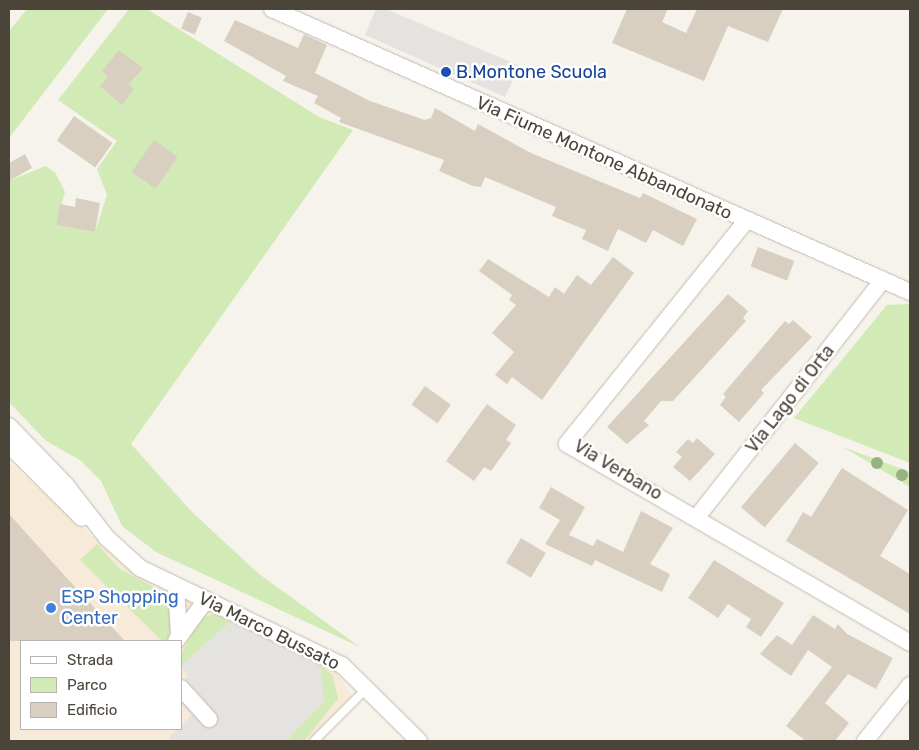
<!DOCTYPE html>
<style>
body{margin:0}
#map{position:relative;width:919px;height:750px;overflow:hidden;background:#f6f3ec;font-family:Rubik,sans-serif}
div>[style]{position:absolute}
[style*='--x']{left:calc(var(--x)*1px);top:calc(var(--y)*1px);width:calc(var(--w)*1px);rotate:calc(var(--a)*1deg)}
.commercial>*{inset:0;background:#f7ead8}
.green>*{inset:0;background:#d2eab5}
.parking>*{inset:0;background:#e5e3e0}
.building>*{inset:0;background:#d8cfc1;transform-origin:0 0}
.roads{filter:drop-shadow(0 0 1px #c2bbae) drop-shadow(0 0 1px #c2bbae)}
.lane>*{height:8px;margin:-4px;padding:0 4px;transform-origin:4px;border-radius:4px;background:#fff}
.street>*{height:16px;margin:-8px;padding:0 8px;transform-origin:8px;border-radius:8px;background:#fff}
.trees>*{width:12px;height:12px;margin:-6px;border-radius:50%;background:#97b381}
.dots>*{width:14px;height:14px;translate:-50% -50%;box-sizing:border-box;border:2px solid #fff;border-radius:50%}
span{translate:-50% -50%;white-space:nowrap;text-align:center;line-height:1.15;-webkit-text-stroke:5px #fff;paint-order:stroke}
.transit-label{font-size:18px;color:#164399}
.left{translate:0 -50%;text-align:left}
.street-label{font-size:18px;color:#4b4439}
.shop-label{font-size:18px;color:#366cbe}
.frame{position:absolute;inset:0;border:10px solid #4b4439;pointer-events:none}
.legend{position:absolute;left:20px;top:640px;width:162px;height:90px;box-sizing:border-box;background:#fff;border:1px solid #b7b4b0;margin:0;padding:6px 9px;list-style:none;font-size:15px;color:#4b4439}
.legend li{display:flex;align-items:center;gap:10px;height:25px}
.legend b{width:25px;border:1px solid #b7b4b0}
</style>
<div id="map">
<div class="commercial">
<i style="clip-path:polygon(evenodd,9px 462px,126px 566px,329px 662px,352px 696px,308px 741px,9px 741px,9px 462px,21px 641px,181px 641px,181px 729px,21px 729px,21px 641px)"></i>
</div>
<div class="green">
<i style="clip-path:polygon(27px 9px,108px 9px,9px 138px,9px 31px)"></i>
<i style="clip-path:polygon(129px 9px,147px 9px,319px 117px,353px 130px,131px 444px,192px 512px,259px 574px,360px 647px,156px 552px,122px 526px,101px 481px,80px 460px,46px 441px,9px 402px,9px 181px,45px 166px,55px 172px,65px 192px,56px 225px,95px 232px,107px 195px,97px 169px,117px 141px,58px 100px)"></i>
<i style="clip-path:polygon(910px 304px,910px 463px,794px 418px,887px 305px)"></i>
<i style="clip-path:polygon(843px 447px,910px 472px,910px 487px)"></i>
<i style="clip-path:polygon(97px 544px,120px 569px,172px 597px,173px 622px,167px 641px,162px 641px,80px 560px)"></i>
<i style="clip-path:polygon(215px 614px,230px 622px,181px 666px,181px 655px,195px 627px,202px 617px)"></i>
<i style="clip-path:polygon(320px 664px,333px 676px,338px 699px,304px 741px,286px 741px,324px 701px)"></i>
</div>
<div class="parking">
<i style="clip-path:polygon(376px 9px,386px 9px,520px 66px,505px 97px,365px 35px)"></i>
<i style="clip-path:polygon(230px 622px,320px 664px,324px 701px,286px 741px,172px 741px,169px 737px,192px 715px,181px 703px,181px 683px,188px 677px,181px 666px)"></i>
</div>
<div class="building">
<i style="clip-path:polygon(627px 9px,668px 9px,662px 22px,686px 33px,697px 9px,783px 9px,768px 42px,728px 26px,704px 81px,612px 43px)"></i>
<i style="left:188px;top:12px;width:15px;height:18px;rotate:23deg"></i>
<i style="clip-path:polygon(235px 20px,298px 48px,304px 34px,327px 45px,315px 73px,370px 101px,425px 120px,431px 118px,435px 108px,475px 131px,478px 124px,531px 153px,640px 198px,643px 193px,697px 219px,683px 246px,653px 230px,646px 243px,618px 229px,608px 251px,582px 239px,586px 230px,552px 216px,556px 207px,485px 177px,481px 187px,473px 186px,439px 171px,444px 160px,339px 122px,341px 118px,314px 103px,318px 96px,283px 81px,286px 76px,224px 41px)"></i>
<i style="clip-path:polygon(119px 50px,143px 68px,128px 85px,134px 89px,122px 105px,100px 86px,108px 77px,102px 71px)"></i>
<i style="left:74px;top:116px;width:47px;height:30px;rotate:35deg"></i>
<i style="left:154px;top:140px;width:29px;height:39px;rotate:35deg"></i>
<i style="clip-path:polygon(25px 154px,32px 168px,9px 181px,9px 163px)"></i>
<i style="clip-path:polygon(76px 198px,100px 203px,95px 232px,56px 225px,60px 204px,75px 207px)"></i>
<i style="left:758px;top:247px;width:39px;height:21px;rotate:21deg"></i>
<i style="clip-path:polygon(613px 257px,634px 273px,542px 400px,512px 377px,507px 384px,495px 375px,514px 352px,492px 333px,516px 305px,509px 300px,512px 295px,479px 271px,488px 259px,549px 297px,555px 287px,564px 294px,577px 275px,591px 285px)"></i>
<i style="clip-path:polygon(728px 294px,748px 311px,743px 318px,746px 321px,673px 401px,661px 401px,644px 421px,649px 425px,627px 444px,607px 427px)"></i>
<i style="clip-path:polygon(793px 320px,812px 337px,761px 390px,764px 393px,739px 422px,720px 405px,726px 397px,723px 394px,785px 321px,789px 324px)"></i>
<i style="left:425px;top:386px;width:32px;height:23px;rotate:36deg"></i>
<i style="clip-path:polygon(487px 404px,516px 425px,506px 440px,511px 443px,491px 471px,484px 467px,474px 481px,446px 461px)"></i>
<i style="clip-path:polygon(697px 438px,715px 454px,690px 481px,673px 467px,682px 457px,676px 452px,688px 439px,693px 443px)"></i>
<i style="left:795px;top:443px;width:31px;height:84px;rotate:40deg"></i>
<i style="clip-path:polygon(842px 468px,908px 510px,880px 556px,910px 574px,910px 614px,786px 541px,803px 512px,811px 517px)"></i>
<i style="clip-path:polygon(551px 487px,585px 507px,569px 535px,593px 546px,597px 539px,623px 552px,641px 511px,673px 528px,650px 564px,670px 574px,662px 592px,595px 560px,592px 566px,545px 544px,560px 520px,539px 508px)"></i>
<i style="clip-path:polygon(9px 514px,64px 575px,125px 641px,9px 641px)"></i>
<i style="left:521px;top:538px;width:29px;height:29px;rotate:31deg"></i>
<i style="clip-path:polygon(714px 560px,784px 603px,761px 637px,746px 627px,751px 619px,728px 604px,718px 618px,688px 598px)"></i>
<i style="clip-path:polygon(813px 615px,835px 629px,838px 624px,847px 634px,893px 658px,876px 689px,848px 674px,825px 703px,849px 723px,835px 741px,806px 741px,786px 726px,832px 667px,808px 650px,791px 676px,760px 654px,777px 635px,792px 645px)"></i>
</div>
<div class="roads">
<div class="lane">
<i style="--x:314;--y:741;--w:74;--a:-45"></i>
</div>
<div class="street">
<i style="--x:272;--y:9;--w:698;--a:23.92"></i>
<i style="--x:746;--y:221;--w:286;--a:128.8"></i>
<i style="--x:567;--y:444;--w:397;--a:30.1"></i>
<i style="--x:9;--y:426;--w:81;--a:46"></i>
<i style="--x:65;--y:484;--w:68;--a:52.1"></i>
<i style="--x:107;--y:538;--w:45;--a:42.3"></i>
<i style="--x:140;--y:568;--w:224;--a:25.7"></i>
<i style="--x:342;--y:665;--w:108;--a:44.6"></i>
<i style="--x:9;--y:445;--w:103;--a:45"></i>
<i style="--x:697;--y:517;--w:301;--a:-51.9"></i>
<i style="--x:176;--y:586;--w:48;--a:86.4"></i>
<i style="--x:176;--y:641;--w:51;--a:-53.8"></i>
<i style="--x:181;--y:688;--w:42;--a:47.9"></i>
<i style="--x:865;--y:741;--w:72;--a:-51.2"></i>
</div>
</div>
<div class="trees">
<i style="left:877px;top:463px"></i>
<i style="left:902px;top:475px"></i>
</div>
<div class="dots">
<i style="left:446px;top:72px;background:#1a4fb4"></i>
<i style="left:51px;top:608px;background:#3f7fe0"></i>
</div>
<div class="transit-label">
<span class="left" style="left:456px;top:72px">B.Montone Scuola</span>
</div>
<div class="street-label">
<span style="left:604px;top:158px;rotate:24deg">Via Fiume Montone Abbandonato</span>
<span style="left:790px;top:399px;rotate:-52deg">Via Lago di Orta</span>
<span style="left:618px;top:470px;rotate:31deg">Via Verbano</span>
<span style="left:269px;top:631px;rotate:26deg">Via Marco Bussato</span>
</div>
<div class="shop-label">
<span class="left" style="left:61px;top:608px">ESP Shopping<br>Center</span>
</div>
<div class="frame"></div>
<ul class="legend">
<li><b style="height:6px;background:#fff"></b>Strada</li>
<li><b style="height:14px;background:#d2eab5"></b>Parco</li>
<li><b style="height:14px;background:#d8cfc1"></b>Edificio</li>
</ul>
</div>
